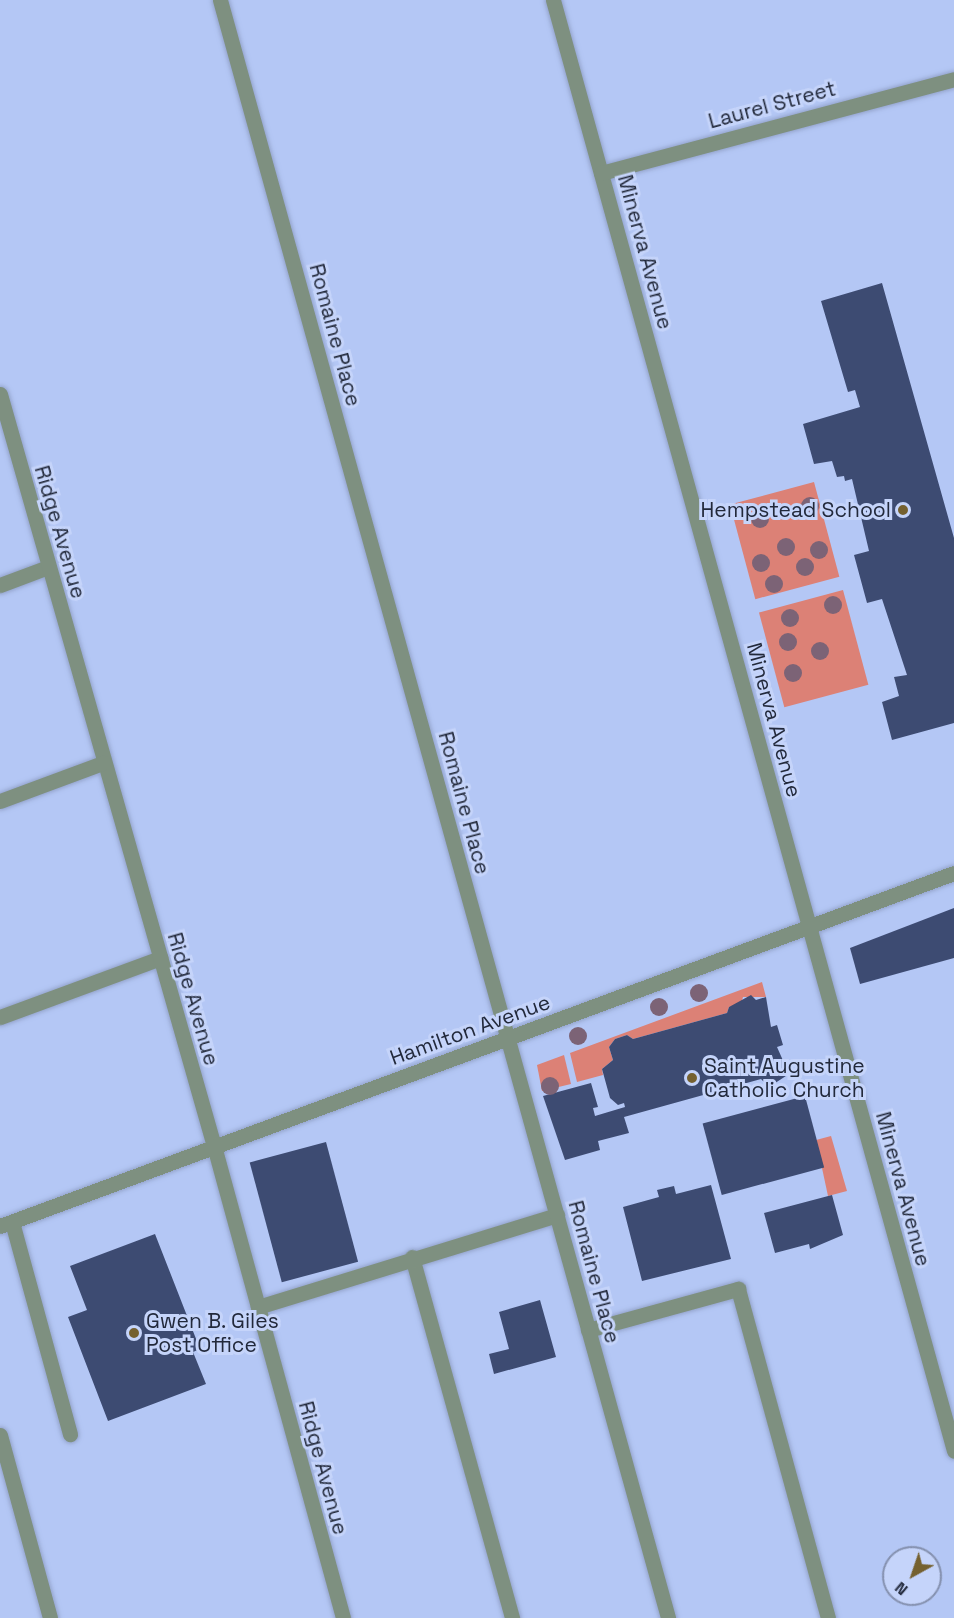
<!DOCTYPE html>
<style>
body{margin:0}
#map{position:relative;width:954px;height:1618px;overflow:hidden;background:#b4c7f5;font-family:"Space Grotesk",sans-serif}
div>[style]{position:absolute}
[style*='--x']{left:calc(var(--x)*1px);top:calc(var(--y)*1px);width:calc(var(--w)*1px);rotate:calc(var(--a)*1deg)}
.green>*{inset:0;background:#dc8176;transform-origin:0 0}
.building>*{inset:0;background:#3d4b72;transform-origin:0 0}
.roads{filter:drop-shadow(0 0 2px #94a4cc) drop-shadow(0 0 2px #94a4cc)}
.service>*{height:15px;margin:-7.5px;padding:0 7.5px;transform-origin:7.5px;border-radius:7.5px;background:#7e9080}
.minor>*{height:15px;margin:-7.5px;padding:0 7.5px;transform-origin:7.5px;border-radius:7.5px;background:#7e9080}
.tertiary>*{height:15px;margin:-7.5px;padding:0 7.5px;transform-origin:7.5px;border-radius:7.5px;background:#7e9080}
.trees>*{width:18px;height:18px;margin:-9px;border-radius:50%;background:#7c6376}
.dots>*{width:16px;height:16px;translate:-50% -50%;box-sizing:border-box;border:3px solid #c5d4fa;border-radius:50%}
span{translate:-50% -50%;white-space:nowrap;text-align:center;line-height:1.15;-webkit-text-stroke:6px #c5d4fa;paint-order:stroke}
.street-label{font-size:21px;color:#22293b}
.poi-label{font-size:21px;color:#22293b}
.right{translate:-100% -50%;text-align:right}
.left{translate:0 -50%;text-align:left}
.north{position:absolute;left:882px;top:1546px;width:60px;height:60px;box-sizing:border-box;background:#c5d4fa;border:2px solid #8490ae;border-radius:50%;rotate:220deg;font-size:16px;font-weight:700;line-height:24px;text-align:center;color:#22293b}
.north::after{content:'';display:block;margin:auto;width:21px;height:27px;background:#756130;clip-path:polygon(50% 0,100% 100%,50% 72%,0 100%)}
</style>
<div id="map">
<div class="green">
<i style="left:814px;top:482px;width:98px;height:87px;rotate:75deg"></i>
<i style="left:843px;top:590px;width:98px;height:87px;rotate:75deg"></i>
<i style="clip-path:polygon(762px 982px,766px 997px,743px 997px,741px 1004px,729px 1007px,727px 1013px,633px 1039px,627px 1035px,615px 1039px,609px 1047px,613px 1060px,602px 1069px,603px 1075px,577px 1082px,570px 1053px)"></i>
<i style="clip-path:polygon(564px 1055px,571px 1084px,542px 1091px,537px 1065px)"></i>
<i style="clip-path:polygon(831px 1136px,847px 1191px,828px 1196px,816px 1140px)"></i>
</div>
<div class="building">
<i style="clip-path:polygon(882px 283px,954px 538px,954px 723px,892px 740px,882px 702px,899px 696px,894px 677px,907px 675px,882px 599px,867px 603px,854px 555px,869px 551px,852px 479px,845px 481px,844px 476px,837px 477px,832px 461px,814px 464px,803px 424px,860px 407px,855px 390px,848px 392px,821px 301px)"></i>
<i style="clip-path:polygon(954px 908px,954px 958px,860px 984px,850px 948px)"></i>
<i style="clip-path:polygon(751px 995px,756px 1000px,766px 997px,771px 1027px,777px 1025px,783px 1045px,777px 1047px,789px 1074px,769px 1087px,761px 1079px,624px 1117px,629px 1133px,598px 1141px,600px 1150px,565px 1160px,543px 1096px,591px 1083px,598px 1107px,593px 1108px,595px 1116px,625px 1107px,624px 1103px,618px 1105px,610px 1098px,602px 1069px,613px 1060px,609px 1047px,615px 1039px,627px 1035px,633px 1039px,727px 1013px,729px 1007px)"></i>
<i style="left:805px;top:1096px;width:74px;height:106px;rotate:75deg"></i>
<i style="left:326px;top:1142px;width:124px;height:79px;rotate:75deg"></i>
<i style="clip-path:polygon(711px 1185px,731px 1259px,642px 1281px,623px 1207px,659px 1197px,657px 1190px,674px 1186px,676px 1194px)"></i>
<i style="clip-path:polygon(832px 1195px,843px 1235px,810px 1249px,809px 1244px,775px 1253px,764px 1213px)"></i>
<i style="clip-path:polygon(155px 1234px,200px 1349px,193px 1352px,206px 1384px,108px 1421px,68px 1317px,87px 1310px,70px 1266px)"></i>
<i style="clip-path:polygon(540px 1300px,556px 1357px,494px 1374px,489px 1354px,509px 1349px,499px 1312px)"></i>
</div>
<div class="roads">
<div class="service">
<i style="--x:0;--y:585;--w:51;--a:-20.6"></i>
<i style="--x:0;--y:1017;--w:171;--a:-20.2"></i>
<i style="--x:12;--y:1222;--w:220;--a:74.7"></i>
<i style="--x:412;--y:1257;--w:375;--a:74.5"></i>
<i style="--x:258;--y:1307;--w:313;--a:-17.1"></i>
<i style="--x:588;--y:1330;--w:156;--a:-15.3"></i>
<i style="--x:738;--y:1289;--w:341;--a:74.7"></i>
<i style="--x:0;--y:1435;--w:190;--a:74.7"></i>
</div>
<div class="minor">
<i style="--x:220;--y:0;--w:1679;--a:74.52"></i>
<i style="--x:553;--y:0;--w:1505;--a:74.55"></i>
<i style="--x:601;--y:173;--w:365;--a:-14.9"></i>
<i style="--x:0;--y:394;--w:782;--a:74.12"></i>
<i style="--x:214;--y:1146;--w:489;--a:74.7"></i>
<i style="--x:0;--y:801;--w:110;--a:-20.3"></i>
</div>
<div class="tertiary">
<i style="--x:0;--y:1226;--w:1017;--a:-20.31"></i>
</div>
</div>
<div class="trees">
<i style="left:810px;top:506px"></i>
<i style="left:760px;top:519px"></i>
<i style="left:786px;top:547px"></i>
<i style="left:819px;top:550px"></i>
<i style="left:761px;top:563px"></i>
<i style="left:805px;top:567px"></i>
<i style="left:774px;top:584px"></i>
<i style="left:833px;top:605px"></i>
<i style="left:790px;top:618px"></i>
<i style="left:788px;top:642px"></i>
<i style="left:820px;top:651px"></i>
<i style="left:793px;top:673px"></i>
<i style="left:699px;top:993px"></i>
<i style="left:659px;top:1007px"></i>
<i style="left:578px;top:1036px"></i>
<i style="left:550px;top:1086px"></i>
</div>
<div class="dots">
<i style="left:903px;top:510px;background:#756130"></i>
<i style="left:692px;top:1078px;background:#756130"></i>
<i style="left:134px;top:1333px;background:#756130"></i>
</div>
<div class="street-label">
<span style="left:772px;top:105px;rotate:-15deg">Laurel Street</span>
<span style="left:645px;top:252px;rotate:75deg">Minerva Avenue</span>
<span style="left:335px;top:335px;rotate:75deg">Romaine Place</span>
<span style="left:60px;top:532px;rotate:74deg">Ridge Avenue</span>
<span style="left:774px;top:720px;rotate:75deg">Minerva Avenue</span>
<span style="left:464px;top:803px;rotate:75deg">Romaine Place</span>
<span style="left:193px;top:999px;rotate:74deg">Ridge Avenue</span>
<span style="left:470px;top:1030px;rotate:-20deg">Hamilton Avenue</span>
<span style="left:903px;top:1189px;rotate:75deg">Minerva Avenue</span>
<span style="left:594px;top:1272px;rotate:75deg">Romaine Place</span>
<span style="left:323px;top:1468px;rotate:75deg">Ridge Avenue</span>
</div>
<div class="poi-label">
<span class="right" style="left:891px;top:510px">Hempstead School</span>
<span class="left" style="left:704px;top:1078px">Saint Augustine<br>Catholic Church</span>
<span class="left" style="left:146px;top:1333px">Gwen B. Giles<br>Post Office</span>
</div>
<div class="north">N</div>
</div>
